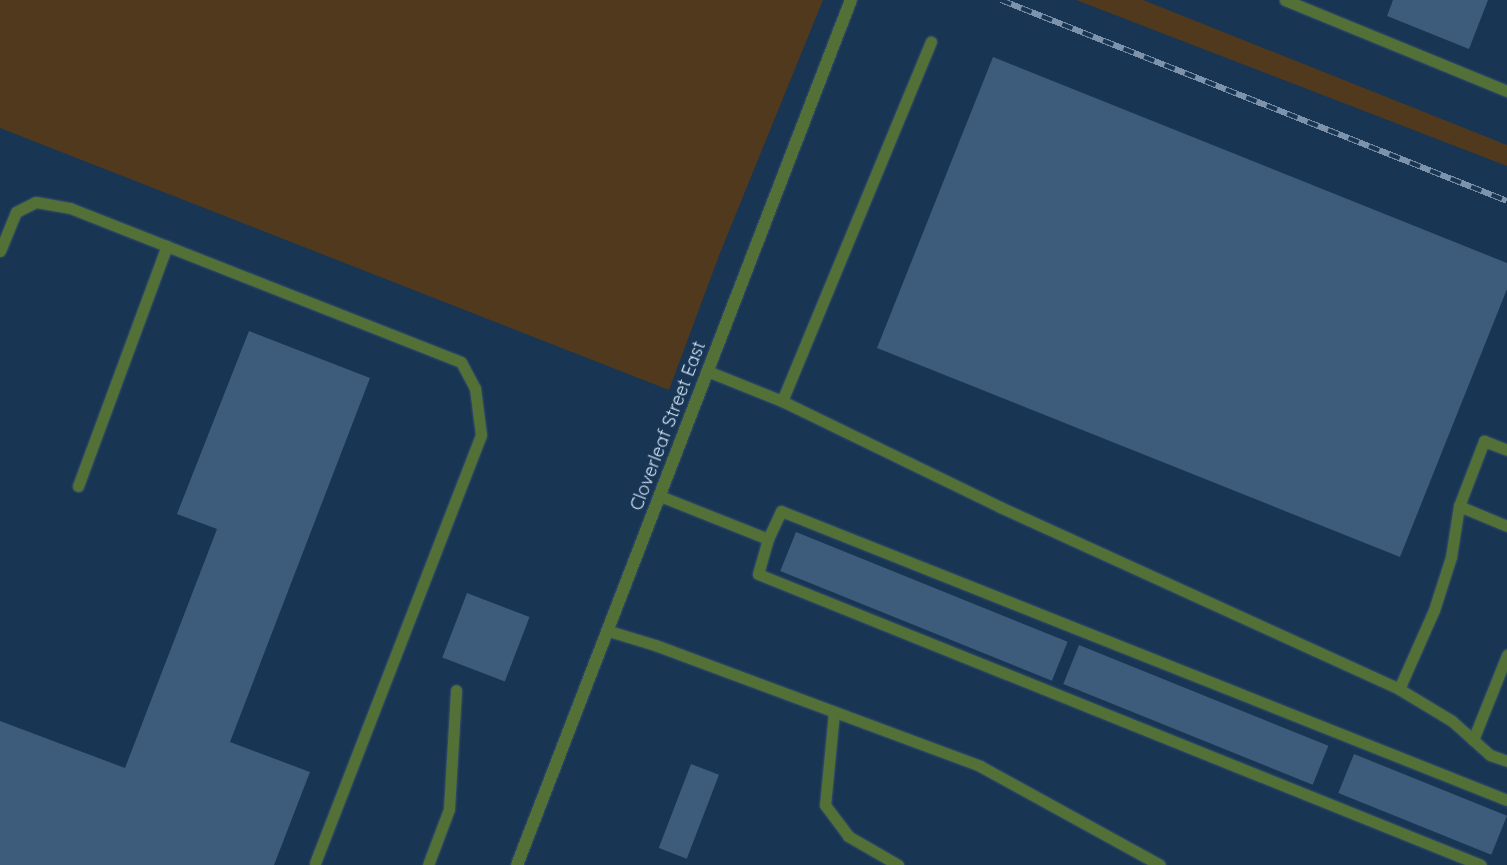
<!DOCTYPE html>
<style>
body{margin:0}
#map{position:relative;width:1507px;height:865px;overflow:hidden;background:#183553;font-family:Quicksand,sans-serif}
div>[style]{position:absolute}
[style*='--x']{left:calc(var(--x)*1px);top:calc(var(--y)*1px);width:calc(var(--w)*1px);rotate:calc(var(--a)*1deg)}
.green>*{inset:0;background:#50391c}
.building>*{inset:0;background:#3d5b7b;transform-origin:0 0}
.roads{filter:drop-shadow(0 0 1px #36516d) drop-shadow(0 0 1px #36516d)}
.service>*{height:11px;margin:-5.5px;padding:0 5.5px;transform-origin:5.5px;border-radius:5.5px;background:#537037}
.minor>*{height:12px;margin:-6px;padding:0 6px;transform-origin:6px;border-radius:6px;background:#537037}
.rail>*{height:5.5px;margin-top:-2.75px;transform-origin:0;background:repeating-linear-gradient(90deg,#183553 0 11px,#7d93ab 0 22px);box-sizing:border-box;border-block:1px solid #7d93ab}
span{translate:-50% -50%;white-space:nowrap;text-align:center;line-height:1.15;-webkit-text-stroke:5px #183553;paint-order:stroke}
.street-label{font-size:18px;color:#d4e5f8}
</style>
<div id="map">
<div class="green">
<i style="clip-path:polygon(0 0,823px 0,720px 253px,669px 390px,0 128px)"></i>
<i style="clip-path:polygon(1076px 0,1143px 0,1507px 145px,1507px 166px)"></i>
</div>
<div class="building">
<i style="clip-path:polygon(1393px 0,1488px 0,1469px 49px,1387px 16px)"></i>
<i style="clip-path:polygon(993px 57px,1507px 263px,1507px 289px,1400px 557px,877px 348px)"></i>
<i style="clip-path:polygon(249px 331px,370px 378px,230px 742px,310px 772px,274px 865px,0 865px,0 721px,125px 768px,217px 529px,177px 514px)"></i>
<i style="left:796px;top:532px;width:293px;height:42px;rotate:22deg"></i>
<i style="left:467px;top:593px;width:67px;height:69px;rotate:21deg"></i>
<i style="left:1079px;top:645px;width:269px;height:42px;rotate:22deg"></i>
<i style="left:1354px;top:754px;width:165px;height:42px;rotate:22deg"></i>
<i style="left:691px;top:764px;width:30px;height:90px;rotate:21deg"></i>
</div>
<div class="roads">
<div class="service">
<i style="--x:1285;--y:0;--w:240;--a:22.3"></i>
<i style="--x:0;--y:251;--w:42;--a:-67.7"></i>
<i style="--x:16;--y:212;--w:22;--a:-27"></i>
<i style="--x:36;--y:202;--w:35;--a:10"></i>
<i style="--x:70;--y:208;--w:420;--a:21.5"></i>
<i style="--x:461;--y:362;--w:30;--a:62"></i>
<i style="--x:475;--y:388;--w:47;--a:82.7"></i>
<i style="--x:481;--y:435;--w:459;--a:111.2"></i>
<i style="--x:707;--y:371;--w:81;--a:21.8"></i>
<i style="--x:782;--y:401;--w:242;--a:25.9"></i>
<i style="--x:1000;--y:507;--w:439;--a:24.5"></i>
<i style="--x:1399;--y:689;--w:86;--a:-66.1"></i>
<i style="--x:1434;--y:610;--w:56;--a:-72.2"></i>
<i style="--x:1451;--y:557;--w:52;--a:-81.1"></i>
<i style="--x:1459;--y:506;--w:70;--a:-69"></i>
<i style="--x:1484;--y:441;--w:25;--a:21"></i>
<i style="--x:782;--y:401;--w:389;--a:-67.5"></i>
<i style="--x:78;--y:486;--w:256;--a:-69.7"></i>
<i style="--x:660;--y:496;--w:116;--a:21.7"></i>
<i style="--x:768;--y:539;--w:31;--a:-65"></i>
<i style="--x:781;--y:511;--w:781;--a:21.71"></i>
<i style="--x:1459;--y:506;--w:52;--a:22.6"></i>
<i style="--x:768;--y:539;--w:36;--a:106"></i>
<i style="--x:758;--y:574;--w:779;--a:21.92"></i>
<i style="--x:609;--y:631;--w:48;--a:16.9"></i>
<i style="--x:655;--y:645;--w:347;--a:20.4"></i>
<i style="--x:980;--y:766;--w:205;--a:28.8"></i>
<i style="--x:1399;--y:689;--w:62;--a:31.1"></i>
<i style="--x:1452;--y:721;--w:51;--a:41.8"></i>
<i style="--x:1490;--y:755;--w:18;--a:19"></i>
<i style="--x:834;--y:712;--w:93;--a:95.5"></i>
<i style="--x:825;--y:805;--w:39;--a:53"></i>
<i style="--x:848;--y:836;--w:58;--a:30.1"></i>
<i style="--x:1473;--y:740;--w:92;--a:-68.2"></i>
<i style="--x:428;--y:865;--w:60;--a:-69.4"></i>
<i style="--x:449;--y:809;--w:119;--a:-86.6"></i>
</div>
<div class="minor">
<i style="--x:517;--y:865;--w:927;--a:-68.89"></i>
</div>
</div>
<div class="rail">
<i style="--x:1001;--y:0;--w:544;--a:21.66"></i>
</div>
<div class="street-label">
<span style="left:668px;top:426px;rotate:-69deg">Cloverleaf Street East</span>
</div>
</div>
